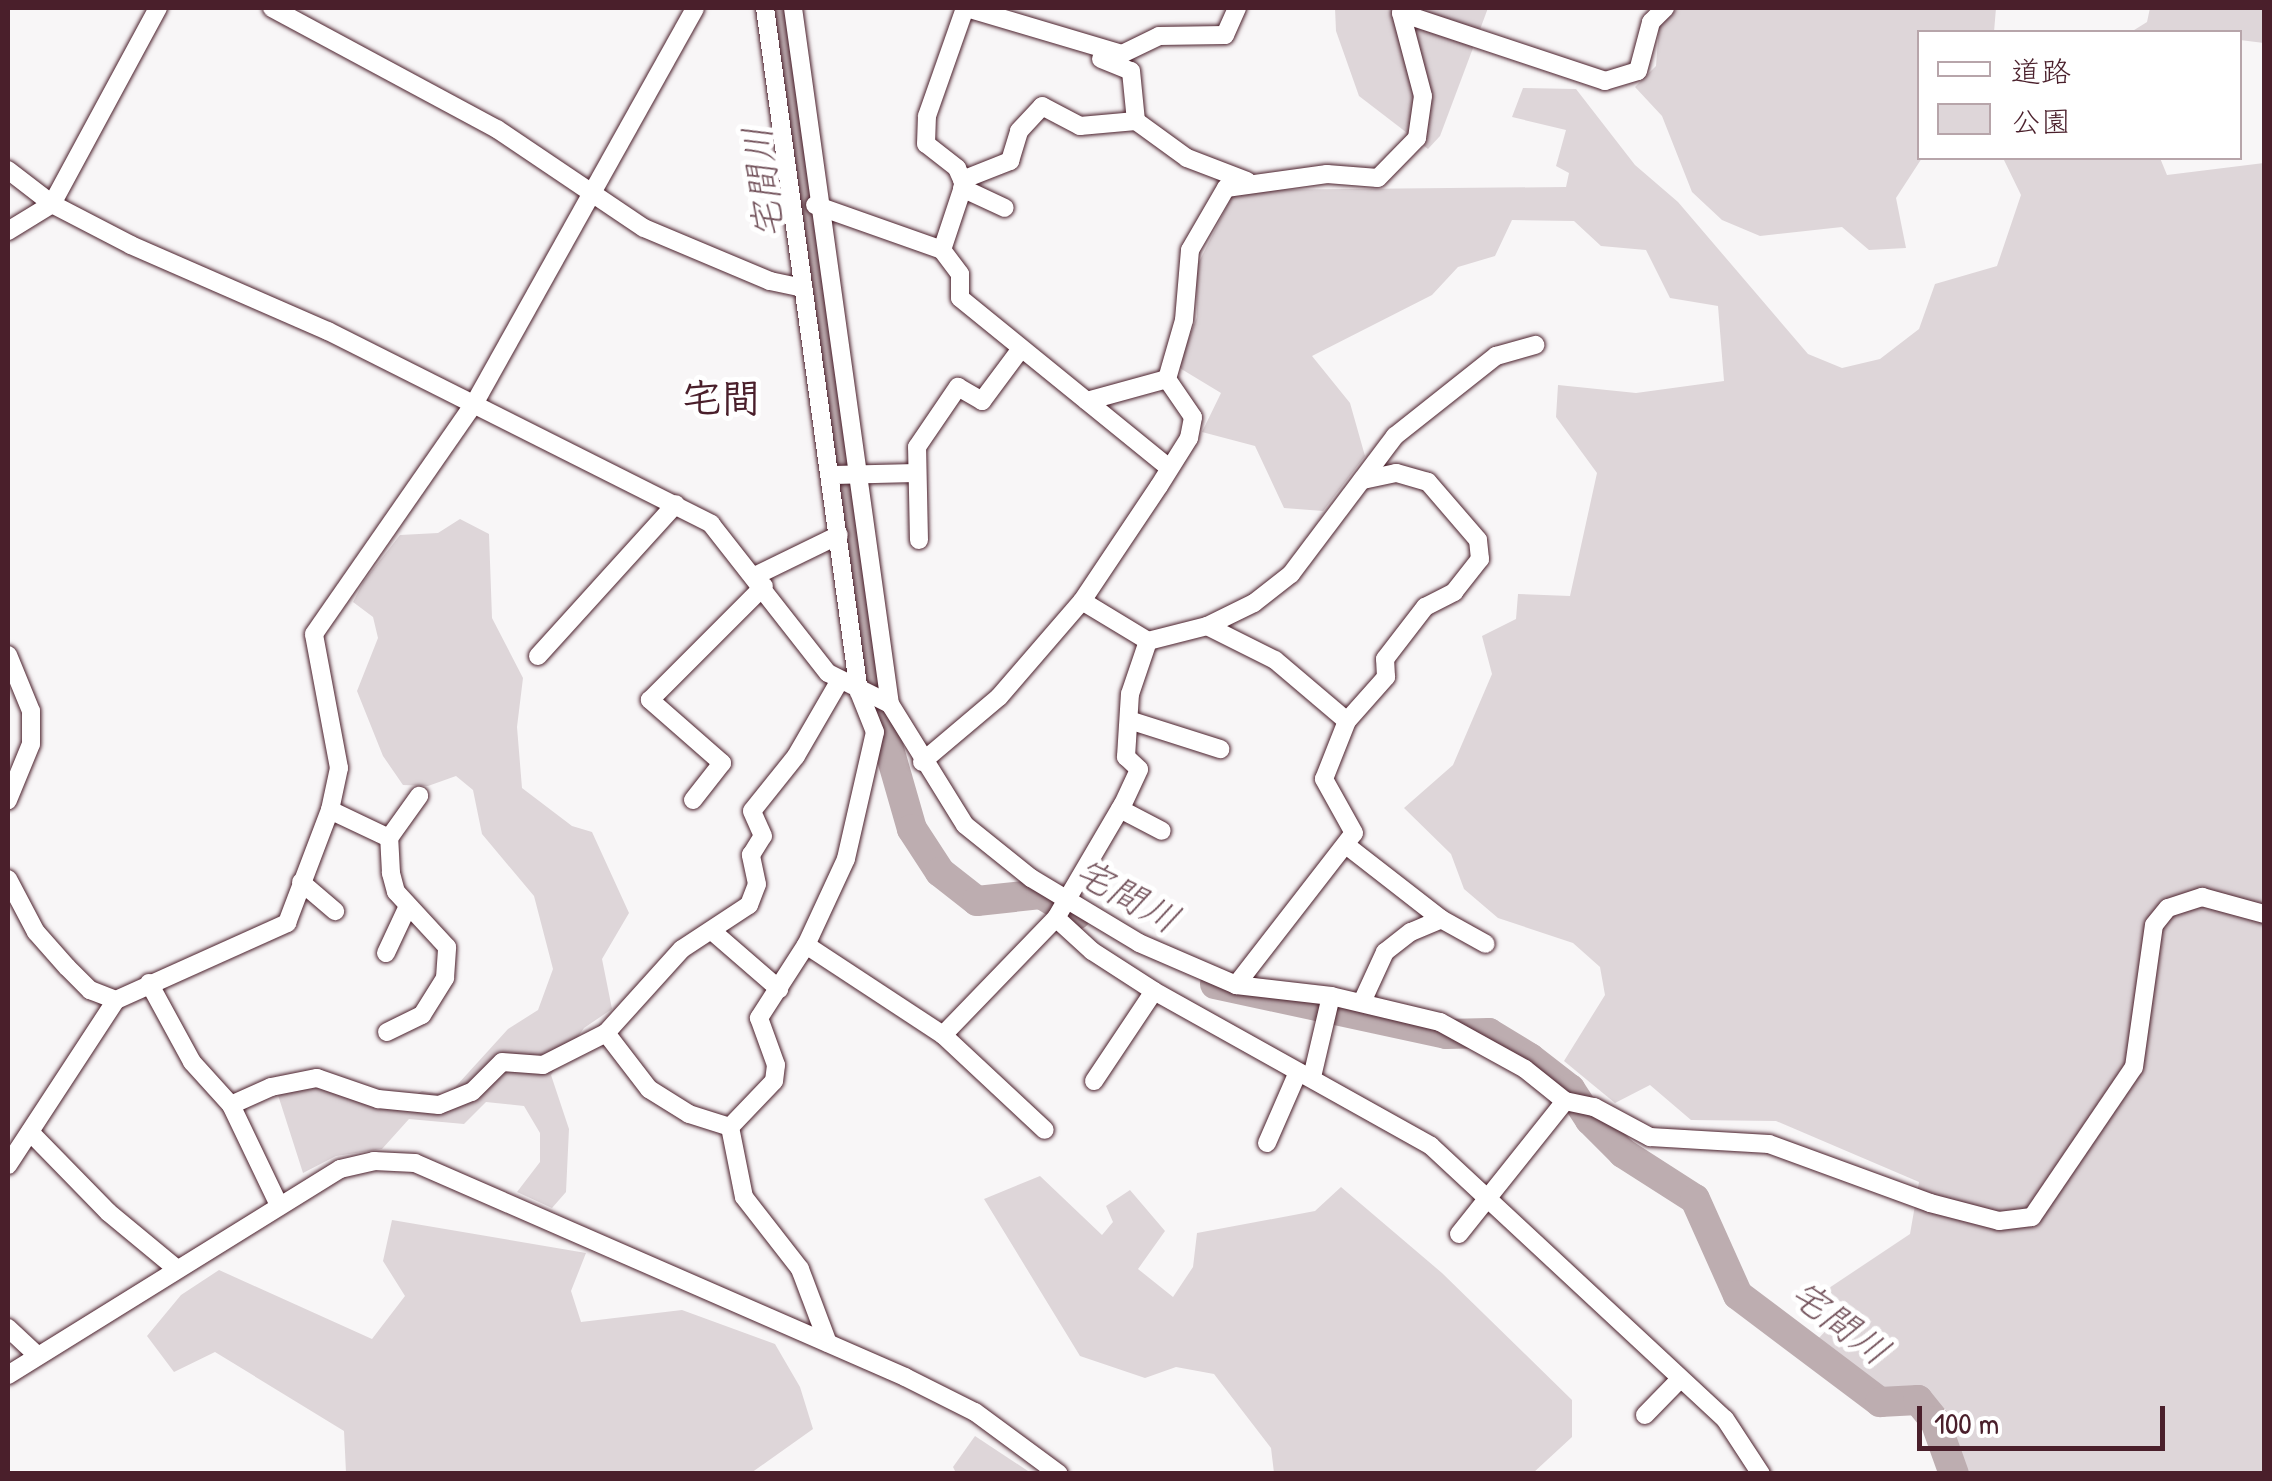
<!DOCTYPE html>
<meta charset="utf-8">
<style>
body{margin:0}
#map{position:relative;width:2272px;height:1481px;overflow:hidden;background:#f8f6f7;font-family:"Patrick Hand","Klee One",sans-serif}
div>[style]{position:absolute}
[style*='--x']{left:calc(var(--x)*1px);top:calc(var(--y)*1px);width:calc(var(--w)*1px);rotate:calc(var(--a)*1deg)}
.green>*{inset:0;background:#ded6d9}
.river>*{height:30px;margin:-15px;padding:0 15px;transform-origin:15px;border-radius:15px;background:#bdadb0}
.roads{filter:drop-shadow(0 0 2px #4a1f2b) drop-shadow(0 0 2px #4a1f2b)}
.minor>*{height:18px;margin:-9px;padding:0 9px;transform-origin:9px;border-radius:9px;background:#fff}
span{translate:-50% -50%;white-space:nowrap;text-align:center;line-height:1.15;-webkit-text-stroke:10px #fff;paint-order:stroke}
.water-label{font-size:38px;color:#72515a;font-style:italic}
.quarter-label{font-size:40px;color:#4a1f2b;font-weight:700}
.frame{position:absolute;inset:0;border:10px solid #4a1f2b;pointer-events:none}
.legend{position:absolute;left:1917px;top:30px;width:325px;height:130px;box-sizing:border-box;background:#fff;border:2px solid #b7a5aa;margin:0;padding:12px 18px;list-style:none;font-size:30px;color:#4a1f2b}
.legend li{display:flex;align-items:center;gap:20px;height:50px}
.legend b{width:50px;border:2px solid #b7a5aa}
.scale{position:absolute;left:1917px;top:1406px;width:248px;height:45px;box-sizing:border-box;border:5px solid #4a1f2b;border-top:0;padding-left:12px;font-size:30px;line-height:35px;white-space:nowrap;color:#4a1f2b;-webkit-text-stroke:8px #fff;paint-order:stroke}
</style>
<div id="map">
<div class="green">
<i style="clip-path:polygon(1335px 8px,1488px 8px,1440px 136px,1428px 149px,1359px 96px,1336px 31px)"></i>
<i style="clip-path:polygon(1678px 8px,1996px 8px,1994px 32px,1920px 32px,1922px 158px,1896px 198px,1906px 248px,1869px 250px,1842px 227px,1760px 236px,1722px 220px,1692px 192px,1662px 116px,1635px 87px,1656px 66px,1659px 27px)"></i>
<i style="clip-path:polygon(2150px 8px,2264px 8px,2264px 43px,2240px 40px,2240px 32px,2131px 32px,2147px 22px)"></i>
<i style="clip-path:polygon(1523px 88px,1576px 89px,1635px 165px,1678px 202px,1808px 354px,1842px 368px,1880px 359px,1919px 329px,1935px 284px,1997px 266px,2021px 195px,2003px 158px,2160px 158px,2167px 175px,2264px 163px,2264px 1473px,1968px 1473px,1944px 1411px,1923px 1392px,1878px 1393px,1814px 1343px,1841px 1315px,1829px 1288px,1910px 1234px,1919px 1182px,1776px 1121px,1691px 1120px,1650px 1085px,1615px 1103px,1564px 1061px,1605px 995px,1600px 967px,1573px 943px,1498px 918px,1464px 889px,1451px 854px,1404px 808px,1453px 765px,1492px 674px,1482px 636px,1516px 619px,1518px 594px,1570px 596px,1597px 473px,1556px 417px,1558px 385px,1636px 393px,1724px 381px,1718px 306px,1670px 298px,1646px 250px,1601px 246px,1574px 221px,1512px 220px,1495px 256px,1458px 267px,1432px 295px,1312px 356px,1350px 403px,1365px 456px,1323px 511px,1284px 508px,1255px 446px,1202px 432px,1221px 393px,1178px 367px,1197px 317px,1196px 268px,1235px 190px,1566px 187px,1569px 173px,1556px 166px,1566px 130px,1512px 117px)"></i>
<i style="clip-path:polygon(460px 519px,489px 534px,492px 618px,523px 678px,517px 727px,522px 788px,572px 826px,592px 832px,629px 913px,602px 959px,612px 1009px,584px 1028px,551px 1075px,569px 1129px,566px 1192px,552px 1208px,517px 1192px,540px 1162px,540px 1133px,524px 1106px,486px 1102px,464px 1124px,409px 1119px,382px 1149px,336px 1156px,303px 1173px,278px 1095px,314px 1086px,393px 1108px,422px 1091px,448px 1095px,508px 1029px,538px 1010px,553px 969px,534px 896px,482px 834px,473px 790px,456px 776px,428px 786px,403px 785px,383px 756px,357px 691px,378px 638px,373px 617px,353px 602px,364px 581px,400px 535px,438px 533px)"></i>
<i style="clip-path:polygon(1040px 1176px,1102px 1235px,1113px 1222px,1106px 1206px,1130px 1190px,1165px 1231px,1138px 1269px,1173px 1297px,1193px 1267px,1197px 1233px,1315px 1211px,1341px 1187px,1442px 1273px,1572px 1400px,1572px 1437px,1533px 1473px,1274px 1473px,1271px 1448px,1214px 1374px,1176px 1367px,1145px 1378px,1080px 1356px,984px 1199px)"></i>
<i style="clip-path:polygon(392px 1220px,586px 1253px,571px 1291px,581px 1322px,682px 1310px,775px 1344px,800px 1387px,813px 1429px,751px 1473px,346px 1473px,344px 1431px,215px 1352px,174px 1372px,147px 1336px,181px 1295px,219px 1270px,372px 1339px,405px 1296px,383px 1261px)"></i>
<i style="clip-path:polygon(975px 1436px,1031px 1473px,956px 1473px,953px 1467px)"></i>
</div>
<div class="river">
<i style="--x:782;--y:8;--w:318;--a:83.1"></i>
<i style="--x:820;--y:324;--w:402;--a:81.3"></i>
<i style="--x:881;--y:721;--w:112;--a:74"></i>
<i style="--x:912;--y:829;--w:51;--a:56.9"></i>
<i style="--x:940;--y:872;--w:47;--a:38.1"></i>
<i style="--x:977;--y:901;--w:64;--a:-6.2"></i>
<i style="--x:1041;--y:894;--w:41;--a:31"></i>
<i style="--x:1215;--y:984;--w:236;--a:12.2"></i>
<i style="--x:1446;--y:1034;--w:43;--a:-1.3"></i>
<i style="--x:1489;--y:1033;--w:48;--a:31.4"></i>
<i style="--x:1530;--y:1058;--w:51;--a:37.8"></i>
<i style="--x:1570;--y:1089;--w:37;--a:57"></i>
<i style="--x:1590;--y:1120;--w:47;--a:45"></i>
<i style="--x:1623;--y:1153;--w:85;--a:32.6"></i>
<i style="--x:1695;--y:1199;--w:105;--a:65.9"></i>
<i style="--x:1738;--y:1295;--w:178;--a:37"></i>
<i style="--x:1880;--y:1402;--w:38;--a:-3"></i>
<i style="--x:1918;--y:1400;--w:27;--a:51"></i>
<i style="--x:1935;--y:1421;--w:56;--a:70.3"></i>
</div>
<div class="roads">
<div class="minor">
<i style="--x:272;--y:8;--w:255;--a:28.3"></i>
<i style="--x:497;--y:129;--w:177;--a:34"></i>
<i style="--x:644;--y:228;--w:137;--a:22.8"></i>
<i style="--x:770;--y:281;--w:34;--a:12"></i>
<i style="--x:765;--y:8;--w:690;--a:82.18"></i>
<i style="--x:859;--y:692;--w:43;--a:68.2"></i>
<i style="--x:875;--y:732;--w:130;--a:102.9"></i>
<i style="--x:846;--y:859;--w:95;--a:114.9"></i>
<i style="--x:806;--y:945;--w:87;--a:122.8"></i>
<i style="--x:759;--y:1018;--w:50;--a:70.1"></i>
<i style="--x:776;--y:1065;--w:16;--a:97"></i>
<i style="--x:774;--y:1081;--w:64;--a:133.7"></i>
<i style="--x:730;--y:1127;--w:71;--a:78.7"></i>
<i style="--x:744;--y:1197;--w:91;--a:52.1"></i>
<i style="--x:800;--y:1269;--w:79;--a:69.3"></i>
<i style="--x:793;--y:8;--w:703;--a:82.07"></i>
<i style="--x:967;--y:8;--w:162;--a:16.5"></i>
<i style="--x:1122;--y:54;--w:41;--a:-25.9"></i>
<i style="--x:1159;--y:36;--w:66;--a:-0.9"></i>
<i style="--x:1225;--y:35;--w:30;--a:-66"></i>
<i style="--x:1101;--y:59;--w:32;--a:22"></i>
<i style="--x:1131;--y:71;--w:50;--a:84.3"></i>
<i style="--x:1136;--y:121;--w:63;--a:36"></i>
<i style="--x:1187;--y:158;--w:64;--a:21"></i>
<i style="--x:8;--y:170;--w:56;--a:37.7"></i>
<i style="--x:52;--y:204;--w:89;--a:27.4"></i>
<i style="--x:131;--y:245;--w:215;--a:23.6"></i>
<i style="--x:328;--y:331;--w:429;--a:26.7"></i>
<i style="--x:711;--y:524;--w:189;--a:51.9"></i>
<i style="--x:828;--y:673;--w:69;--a:26.6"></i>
<i style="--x:890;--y:704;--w:142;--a:58.2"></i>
<i style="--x:965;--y:825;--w:85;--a:38.8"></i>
<i style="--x:1031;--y:878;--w:126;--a:31"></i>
<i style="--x:1139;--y:943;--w:106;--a:23.4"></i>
<i style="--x:1236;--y:985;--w:96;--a:6.6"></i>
<i style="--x:1331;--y:996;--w:112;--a:13.4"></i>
<i style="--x:1440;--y:1022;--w:97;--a:28.9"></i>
<i style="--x:1525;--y:1069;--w:51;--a:38.7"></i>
<i style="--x:1565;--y:1101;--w:30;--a:12"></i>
<i style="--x:1594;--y:1107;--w:64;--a:28.2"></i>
<i style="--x:1650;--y:1137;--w:119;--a:3.4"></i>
<i style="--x:1769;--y:1144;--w:171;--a:20.1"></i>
<i style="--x:1930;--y:1203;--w:71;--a:14.6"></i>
<i style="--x:1999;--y:1221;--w:33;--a:-7"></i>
<i style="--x:2032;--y:1217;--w:181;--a:-55.8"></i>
<i style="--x:2134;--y:1067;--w:143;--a:-82"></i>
<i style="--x:2154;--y:925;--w:22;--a:-51"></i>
<i style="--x:2168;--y:908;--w:36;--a:-18"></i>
<i style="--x:2202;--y:897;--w:64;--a:15.3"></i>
<i style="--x:962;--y:180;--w:52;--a:-21.6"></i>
<i style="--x:1010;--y:161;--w:31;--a:-73"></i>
<i style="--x:1019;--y:131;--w:34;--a:-47"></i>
<i style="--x:1042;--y:106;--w:43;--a:27.8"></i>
<i style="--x:1080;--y:126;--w:56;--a:-5.1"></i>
<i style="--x:962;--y:188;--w:47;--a:24.9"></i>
<i style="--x:815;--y:205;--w:135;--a:19.5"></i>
<i style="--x:942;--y:250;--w:30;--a:53"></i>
<i style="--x:960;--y:274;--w:24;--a:90"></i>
<i style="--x:960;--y:298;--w:267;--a:39.1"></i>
<i style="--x:8;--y:231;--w:52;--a:-31.5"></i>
<i style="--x:52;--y:204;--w:223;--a:-61.6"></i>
<i style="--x:942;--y:250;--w:70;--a:-71.6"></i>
<i style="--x:964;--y:184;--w:17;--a:-114"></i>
<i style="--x:957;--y:168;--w:39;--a:-142"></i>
<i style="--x:926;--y:144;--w:28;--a:-88"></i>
<i style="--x:927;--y:116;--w:114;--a:-70.6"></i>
<i style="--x:1167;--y:379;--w:61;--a:-73.9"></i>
<i style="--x:1184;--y:320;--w:70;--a:-85.1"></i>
<i style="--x:1190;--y:250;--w:72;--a:-59.9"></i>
<i style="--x:1226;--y:188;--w:102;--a:-7.9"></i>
<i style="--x:1327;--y:174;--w:51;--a:4.5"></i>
<i style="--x:1378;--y:178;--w:56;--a:-45.7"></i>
<i style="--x:1417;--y:138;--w:42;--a:-81.9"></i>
<i style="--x:1423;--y:96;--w:86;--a:-104.8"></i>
<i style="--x:1401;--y:13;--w:215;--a:18.4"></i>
<i style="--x:1605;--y:81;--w:34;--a:-17"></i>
<i style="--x:1638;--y:71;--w:51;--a:-75.1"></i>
<i style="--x:1651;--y:22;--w:20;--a:-45"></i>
<i style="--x:1087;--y:401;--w:83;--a:-15.4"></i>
<i style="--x:834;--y:475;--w:82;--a:-1.4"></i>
<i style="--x:919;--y:540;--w:93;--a:-91.2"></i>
<i style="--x:917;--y:447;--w:73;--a:-55.7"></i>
<i style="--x:958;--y:387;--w:28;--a:30"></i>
<i style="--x:982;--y:401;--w:64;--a:-53.3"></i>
<i style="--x:757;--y:575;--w:91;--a:-26"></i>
<i style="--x:1082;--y:601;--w:77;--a:31.2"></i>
<i style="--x:1148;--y:641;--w:61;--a:-14.3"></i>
<i style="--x:1207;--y:626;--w:52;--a:-26.1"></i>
<i style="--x:1254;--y:603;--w:47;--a:-38.1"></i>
<i style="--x:1291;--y:574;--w:173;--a:-53"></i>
<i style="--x:1395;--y:436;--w:129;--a:-38.4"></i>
<i style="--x:1496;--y:356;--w:41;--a:-15.8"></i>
<i style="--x:1207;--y:626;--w:76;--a:26.6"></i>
<i style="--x:1275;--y:660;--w:94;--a:40.3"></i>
<i style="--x:8;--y:655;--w:61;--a:67.7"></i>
<i style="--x:31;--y:711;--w:33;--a:90"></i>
<i style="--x:31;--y:744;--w:61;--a:112.3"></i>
<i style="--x:538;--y:656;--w:205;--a:-47.8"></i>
<i style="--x:1129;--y:720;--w:96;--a:17.7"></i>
<i style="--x:922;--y:762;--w:101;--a:-40.2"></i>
<i style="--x:999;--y:697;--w:127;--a:-49.2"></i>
<i style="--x:1082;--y:601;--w:138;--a:-56.2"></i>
<i style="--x:1159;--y:486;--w:57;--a:-58"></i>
<i style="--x:1189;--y:438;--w:21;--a:-79"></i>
<i style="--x:1193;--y:417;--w:46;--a:-124.4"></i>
<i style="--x:693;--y:800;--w:47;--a:-51.9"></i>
<i style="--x:722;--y:763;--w:96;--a:-138.8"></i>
<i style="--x:650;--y:700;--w:161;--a:-45"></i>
<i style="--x:1120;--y:809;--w:47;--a:27.6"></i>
<i style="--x:330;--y:810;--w:65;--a:25.4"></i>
<i style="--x:1346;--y:845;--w:120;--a:37.9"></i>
<i style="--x:8;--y:879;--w:60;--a:62.2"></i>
<i style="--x:36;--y:932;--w:47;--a:48.5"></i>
<i style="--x:67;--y:967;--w:33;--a:45"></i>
<i style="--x:90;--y:990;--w:28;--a:21"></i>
<i style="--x:301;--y:882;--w:45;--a:40.5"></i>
<i style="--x:1056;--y:918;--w:49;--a:42.5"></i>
<i style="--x:1092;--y:951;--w:74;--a:32.8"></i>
<i style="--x:1154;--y:991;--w:317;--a:29.2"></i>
<i style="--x:1431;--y:1146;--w:401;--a:42.9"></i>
<i style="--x:1725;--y:1419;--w:66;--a:56.8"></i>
<i style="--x:712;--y:931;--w:89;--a:40.9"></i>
<i style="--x:806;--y:945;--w:164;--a:33.3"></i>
<i style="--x:943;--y:1035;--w:139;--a:43"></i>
<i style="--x:386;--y:953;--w:52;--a:-64.9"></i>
<i style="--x:149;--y:983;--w:90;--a:61.4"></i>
<i style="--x:192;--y:1062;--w:58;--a:47.8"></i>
<i style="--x:231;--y:1105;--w:111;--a:64.4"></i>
<i style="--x:1236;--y:985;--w:192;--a:-52.2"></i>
<i style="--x:1354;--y:833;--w:62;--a:-119.1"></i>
<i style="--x:1324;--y:779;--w:62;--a:-68.4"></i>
<i style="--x:1347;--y:721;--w:59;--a:-48.4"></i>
<i style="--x:1386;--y:677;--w:18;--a:-93"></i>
<i style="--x:1385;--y:659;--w:66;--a:-52.4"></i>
<i style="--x:1425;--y:607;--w:33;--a:-27"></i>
<i style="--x:1454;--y:592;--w:42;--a:-51.8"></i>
<i style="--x:1480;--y:559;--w:19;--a:-96"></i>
<i style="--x:1478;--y:540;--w:77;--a:-130.8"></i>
<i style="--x:1428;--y:482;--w:33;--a:-164"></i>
<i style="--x:1396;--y:473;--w:35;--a:168"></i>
<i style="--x:1362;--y:1002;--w:55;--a:-65.3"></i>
<i style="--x:1385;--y:952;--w:33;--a:-38"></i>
<i style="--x:1411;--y:932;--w:33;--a:-23"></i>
<i style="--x:1441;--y:919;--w:51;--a:29.1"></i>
<i style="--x:387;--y:1032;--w:39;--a:-26"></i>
<i style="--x:422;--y:1015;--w:44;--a:-58.1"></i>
<i style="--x:445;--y:978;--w:31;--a:-86"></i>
<i style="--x:447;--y:947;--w:75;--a:-132.8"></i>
<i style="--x:396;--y:892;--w:20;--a:-105"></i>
<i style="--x:391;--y:873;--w:35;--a:-93"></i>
<i style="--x:389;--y:838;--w:52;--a:-54.5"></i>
<i style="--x:606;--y:1033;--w:71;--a:52.5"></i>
<i style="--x:649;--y:1089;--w:47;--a:32"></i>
<i style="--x:689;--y:1114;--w:43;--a:17.6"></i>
<i style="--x:943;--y:1035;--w:163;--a:-46"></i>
<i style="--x:1056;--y:918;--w:132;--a:-59.6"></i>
<i style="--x:1123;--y:804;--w:38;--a:-65"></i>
<i style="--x:1139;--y:769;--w:18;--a:-137"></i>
<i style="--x:1126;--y:757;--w:63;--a:-86.4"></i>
<i style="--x:1130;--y:694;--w:56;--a:-71.2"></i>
<i style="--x:1312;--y:1077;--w:83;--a:-76.8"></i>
<i style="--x:1094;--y:1081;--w:108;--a:-56.3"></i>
<i style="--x:231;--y:1105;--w:44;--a:-24.2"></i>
<i style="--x:271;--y:1087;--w:47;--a:-11.1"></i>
<i style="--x:317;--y:1078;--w:65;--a:19"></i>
<i style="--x:378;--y:1099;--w:61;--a:5.6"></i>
<i style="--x:439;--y:1105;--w:35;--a:-22"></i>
<i style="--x:472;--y:1092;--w:42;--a:-45"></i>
<i style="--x:502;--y:1062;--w:41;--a:4.2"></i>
<i style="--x:543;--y:1065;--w:71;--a:-26.9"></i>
<i style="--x:606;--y:1033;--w:113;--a:-47.9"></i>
<i style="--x:682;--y:949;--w:80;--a:-33.3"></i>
<i style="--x:749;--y:905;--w:22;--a:-69"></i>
<i style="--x:757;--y:884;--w:30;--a:-102"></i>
<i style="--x:751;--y:855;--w:22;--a:-58"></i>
<i style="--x:763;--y:836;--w:27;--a:-114"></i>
<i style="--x:752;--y:811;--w:70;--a:-51.3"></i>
<i style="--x:796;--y:756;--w:88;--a:-59.9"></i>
<i style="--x:30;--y:1132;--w:112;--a:45.7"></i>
<i style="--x:108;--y:1212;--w:89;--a:39.6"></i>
<i style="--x:1267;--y:1143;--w:77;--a:-66.4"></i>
<i style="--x:8;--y:1165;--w:197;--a:-56.8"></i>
<i style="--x:116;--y:1000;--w:188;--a:-24.2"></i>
<i style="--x:287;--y:923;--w:121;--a:-69.2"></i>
<i style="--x:330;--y:810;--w:43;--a:-77.9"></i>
<i style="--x:339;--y:768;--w:136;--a:-100.6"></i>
<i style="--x:314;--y:634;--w:280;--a:-55.2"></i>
<i style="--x:474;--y:404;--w:453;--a:-60.8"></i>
<i style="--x:1459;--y:1234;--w:170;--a:-51.4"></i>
<i style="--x:8;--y:1328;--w:41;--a:43"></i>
<i style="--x:8;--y:1375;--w:391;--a:-31.8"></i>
<i style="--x:340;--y:1169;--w:35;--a:-13"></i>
<i style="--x:374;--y:1161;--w:41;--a:2.8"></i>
<i style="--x:415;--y:1163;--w:535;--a:23.59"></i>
<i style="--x:905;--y:1377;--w:78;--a:26.6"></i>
<i style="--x:975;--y:1412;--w:104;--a:36.4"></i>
<i style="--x:1645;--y:1415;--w:50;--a:-45.8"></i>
</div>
</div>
<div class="water-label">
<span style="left:763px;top:183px;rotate:-97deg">宅間川</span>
<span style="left:1127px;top:895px;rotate:29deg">宅間川</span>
<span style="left:1840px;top:1322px;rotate:37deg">宅間川</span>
</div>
<div class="quarter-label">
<span style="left:721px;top:397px">宅間</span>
</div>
<div class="frame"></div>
<ul class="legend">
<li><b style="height:12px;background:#fff"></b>道路</li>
<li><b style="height:28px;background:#ded6d9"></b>公園</li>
</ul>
<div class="scale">100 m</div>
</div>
